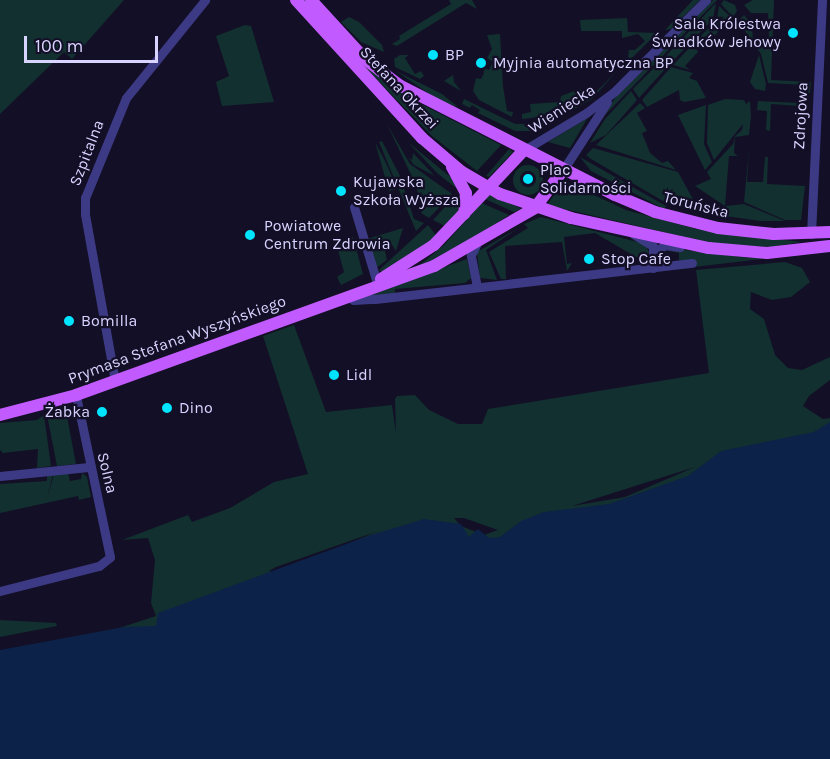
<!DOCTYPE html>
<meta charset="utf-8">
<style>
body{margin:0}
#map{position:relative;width:830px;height:759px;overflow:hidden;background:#130f26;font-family:Karla,sans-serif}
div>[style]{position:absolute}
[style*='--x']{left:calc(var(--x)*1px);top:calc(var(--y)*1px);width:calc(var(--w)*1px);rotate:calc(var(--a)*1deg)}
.green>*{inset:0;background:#12302f}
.round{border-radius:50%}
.water>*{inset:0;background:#0c2248}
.minor>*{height:9px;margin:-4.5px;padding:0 4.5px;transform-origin:4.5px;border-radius:4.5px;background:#3d3a85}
.major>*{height:12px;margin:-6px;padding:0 6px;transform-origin:6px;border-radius:6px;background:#c25bff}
.dots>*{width:16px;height:16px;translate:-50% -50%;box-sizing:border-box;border:3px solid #130f26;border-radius:50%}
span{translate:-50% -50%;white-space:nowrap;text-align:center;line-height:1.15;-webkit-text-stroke:4.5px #130f26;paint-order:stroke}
.poi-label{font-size:16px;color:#d9d4ff}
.right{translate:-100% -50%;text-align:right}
.left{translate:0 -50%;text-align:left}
.street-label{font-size:16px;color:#d9d4ff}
.scale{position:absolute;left:24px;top:36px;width:134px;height:27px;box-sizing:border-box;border:3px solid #d9d4ff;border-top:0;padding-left:8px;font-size:18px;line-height:21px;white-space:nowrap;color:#d9d4ff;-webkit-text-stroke:4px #130f26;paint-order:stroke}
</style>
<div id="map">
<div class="green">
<i style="clip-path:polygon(0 0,124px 0,72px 59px,64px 52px,0 114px)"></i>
<i style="clip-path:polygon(449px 0,472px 0,477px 9px,466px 3px,397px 46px,392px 44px,400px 39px,399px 36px,451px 4px)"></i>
<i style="clip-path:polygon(693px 0,700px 0,671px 29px,665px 30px)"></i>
<i style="clip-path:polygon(713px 0,717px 0,605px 115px,582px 149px,615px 98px)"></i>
<i style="clip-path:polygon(724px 0,735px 5px,737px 11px,733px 17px,721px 4px)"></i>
<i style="clip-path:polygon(753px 0,774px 0,771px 80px,811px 82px,810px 93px,806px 93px,806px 85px,768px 83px,761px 54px,738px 21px,744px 15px,752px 24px,753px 42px,769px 40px,768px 13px,751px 13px,744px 5px)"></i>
<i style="clip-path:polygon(716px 3px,713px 19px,670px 64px,660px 62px)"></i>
<i style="clip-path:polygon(719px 6px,732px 18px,705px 45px,696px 48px,698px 52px,685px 66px,690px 70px,673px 65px,717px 19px)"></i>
<i style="clip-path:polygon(349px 17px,359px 22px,382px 45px,384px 52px,361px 42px,341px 22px)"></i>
<i style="clip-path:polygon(627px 18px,628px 32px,657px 33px,627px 63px,622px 58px,628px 58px,629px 50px,635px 50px,645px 41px,638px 34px,622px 38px,622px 31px,581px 31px,580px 20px)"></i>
<i style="clip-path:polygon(245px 25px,251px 26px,274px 102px,222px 106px,216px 82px,229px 76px,216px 36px)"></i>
<i style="clip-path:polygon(500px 34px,503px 86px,507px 111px,513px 112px,512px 117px,479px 100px,473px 91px,476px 78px,481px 79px,484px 73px,483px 67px,489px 70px,493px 62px,487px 58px,492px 49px,487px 35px)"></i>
<i style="clip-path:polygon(400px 55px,409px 55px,405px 58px,415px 74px,421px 71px,424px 76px,420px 79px,395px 67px,394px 59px)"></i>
<i style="clip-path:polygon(759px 55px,766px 84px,765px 91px,755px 89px,750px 82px)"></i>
<i style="clip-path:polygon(358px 60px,411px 99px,501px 145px,477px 171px,432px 136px)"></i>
<i style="clip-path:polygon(658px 64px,667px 67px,639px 98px,633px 89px)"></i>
<i style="clip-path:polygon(671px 67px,693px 73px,689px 78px,697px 81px,706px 98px,684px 102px,680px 100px,679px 90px,647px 107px,642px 100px)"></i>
<i style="clip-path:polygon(618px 70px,592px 99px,574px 109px,562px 104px,539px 117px,522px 119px,522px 114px,531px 112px,530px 104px,560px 102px,561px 96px,579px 89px,592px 96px)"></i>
<i style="clip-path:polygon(396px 71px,442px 94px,458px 107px,441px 102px)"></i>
<i style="clip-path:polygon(453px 75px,454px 82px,461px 91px,444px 81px)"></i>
<i style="clip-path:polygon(631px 91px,637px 100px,606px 135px,590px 143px,605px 119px)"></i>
<i style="clip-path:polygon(464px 99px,515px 124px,536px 124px,563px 115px,534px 131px,515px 131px,478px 113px,480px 110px,472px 105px,470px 108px,462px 104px)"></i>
<i style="clip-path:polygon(725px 99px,744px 100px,746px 104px,750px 101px,751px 116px,749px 135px,735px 137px,734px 153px,738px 156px,729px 156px,725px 206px,695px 186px,711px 179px,707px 172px,733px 144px,735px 136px,742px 130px,743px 124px,714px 160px,707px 143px,708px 105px)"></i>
<i style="clip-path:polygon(758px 101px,800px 103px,800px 106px,771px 104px,770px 131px,766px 130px,767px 111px,757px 110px)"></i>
<i style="clip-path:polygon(640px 103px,645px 108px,637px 113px,647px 131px,642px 133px,650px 153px,662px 163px,668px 161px,676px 170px,596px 145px)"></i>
<i style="clip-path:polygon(706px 105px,704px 144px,712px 162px,705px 170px,678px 115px)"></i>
<i style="clip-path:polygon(587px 119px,570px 148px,548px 142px,586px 119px)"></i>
<i style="clip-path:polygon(387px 124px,410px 164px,452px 194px,429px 218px,421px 213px,424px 208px,412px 177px)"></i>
<i style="clip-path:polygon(382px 141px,400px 176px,414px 219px,424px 223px,416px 231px,379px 142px)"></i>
<i style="clip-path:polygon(375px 142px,387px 165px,397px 189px,389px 191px)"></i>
<i style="clip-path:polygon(408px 142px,454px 180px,456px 188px,437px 173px)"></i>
<i style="clip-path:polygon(593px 148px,678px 172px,700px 212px,663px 201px,591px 159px,586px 155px)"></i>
<i style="clip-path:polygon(509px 149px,513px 152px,489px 177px,486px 176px)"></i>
<i style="clip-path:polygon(749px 149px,747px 182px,763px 182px,765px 157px,768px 157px,767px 184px,805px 186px,801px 220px,785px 220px,744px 202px)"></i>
<i style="clip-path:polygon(413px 153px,432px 173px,435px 176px,414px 165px,408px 157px,412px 160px)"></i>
<i style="clip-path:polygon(580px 157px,666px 206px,664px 209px,591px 171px)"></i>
<i class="round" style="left:513px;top:165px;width:30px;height:30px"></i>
<i style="clip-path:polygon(564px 181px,626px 210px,696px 229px,801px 242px,770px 247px,715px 244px,547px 205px)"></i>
<i style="clip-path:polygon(489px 194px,520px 208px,520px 209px,514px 212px,485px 199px)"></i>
<i style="clip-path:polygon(455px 196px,462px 196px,457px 213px,445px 226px,433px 220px)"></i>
<i style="clip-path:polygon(482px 203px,509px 215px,442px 258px,416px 268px,443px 246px)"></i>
<i style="clip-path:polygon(744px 204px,785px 221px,800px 221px,761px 221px,725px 216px,726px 206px)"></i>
<i style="clip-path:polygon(541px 217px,645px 244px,649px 252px,646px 257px,636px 257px,595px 233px,564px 237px,567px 264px,572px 263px,567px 271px,562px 242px,505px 246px,506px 279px,501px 279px,489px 252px,528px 228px,524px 224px)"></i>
<i style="clip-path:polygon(428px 225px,435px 234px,434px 239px,382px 272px,379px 270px)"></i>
<i style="clip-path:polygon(520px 227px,486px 250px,497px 280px,480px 278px,477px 252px)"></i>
<i style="clip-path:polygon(403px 228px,396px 251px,389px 240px,383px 241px,387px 260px,376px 268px,367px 239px)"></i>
<i style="clip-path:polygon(353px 237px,363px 274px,341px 285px,337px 277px,344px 272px,336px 243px)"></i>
<i style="clip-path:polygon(668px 248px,749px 258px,804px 254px,694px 267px,679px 260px,679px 253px,665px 250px,663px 255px,662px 251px)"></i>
<i style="clip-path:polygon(467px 259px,471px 278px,465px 283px,395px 289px,395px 294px,372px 296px,372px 293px)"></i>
<i style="clip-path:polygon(evenodd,785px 262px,802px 268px,810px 282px,791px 297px,772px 300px,751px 292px,750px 309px,764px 319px,775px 355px,788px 368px,802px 370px,830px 357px,830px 380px,809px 396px,803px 406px,823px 419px,830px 418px,830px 759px,0 759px,0 667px,156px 616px,151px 603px,155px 560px,148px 538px,122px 540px,188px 515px,192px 522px,230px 508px,274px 482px,308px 474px,263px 336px,294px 325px,326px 412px,392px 405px,396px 433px,395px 399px,397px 396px,415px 395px,429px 410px,458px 424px,482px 424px,488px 409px,709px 373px,696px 270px,785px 262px,695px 467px,625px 497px,572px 506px,695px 467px,785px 262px,454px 518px,464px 518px,498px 530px,484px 535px,461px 526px,454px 518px,785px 262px,378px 531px,277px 574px,269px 571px,276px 567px,378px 531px)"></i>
<i style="clip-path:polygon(73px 407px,66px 411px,76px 464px,57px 466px,47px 415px)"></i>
<i style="clip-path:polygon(44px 415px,51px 466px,37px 468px,38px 449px,3px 453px,0 450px,0 423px,37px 420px)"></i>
<i style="clip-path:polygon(68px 472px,70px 481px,81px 479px,82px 473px,87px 477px,91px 497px,79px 500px,78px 496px,0 513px,0 484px,47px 481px,47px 475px,53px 474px,47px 498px,54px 474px)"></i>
<i style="clip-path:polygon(0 620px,56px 623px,57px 626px,0 637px)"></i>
</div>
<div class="water">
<i style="clip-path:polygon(830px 422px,830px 759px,0 759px,0 650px,124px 627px,156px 626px,158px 613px,169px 609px,368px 536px,424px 519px,461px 524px,469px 537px,478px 529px,489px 538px,500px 537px,521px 521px,544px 512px,609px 504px,688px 476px,721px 451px,814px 432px)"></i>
</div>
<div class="minor">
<i style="--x:524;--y:150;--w:72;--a:-30.8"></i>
<i style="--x:586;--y:113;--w:36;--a:-37"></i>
<i style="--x:615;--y:91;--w:129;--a:-45"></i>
<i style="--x:563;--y:170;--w:81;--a:-57.1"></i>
<i style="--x:354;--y:207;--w:83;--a:73.1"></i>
<i style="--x:633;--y:234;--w:23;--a:31"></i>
<i style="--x:653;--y:246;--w:22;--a:90"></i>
<i style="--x:811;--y:234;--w:234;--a:-87.3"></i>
<i style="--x:655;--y:252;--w:12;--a:-35"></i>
<i style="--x:665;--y:245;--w:15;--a:8"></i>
<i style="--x:477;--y:287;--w:33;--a:-101"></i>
<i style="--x:471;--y:255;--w:13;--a:-63"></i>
<i style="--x:351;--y:295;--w:5;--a:68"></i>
<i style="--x:353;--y:300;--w:22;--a:-3"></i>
<i style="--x:375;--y:299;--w:319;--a:-6.5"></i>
<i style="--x:115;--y:381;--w:170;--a:-100.2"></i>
<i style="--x:85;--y:214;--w:16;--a:-90"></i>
<i style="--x:85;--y:198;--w:108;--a:-67.7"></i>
<i style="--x:126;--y:98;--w:126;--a:-51.1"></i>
<i style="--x:0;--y:476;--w:89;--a:-5.8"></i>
<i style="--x:0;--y:591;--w:102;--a:-14.2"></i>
<i style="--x:99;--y:566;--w:14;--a:-39"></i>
<i style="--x:110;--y:557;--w:166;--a:-101.9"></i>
</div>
<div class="major">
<i style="--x:296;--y:0;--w:187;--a:47.6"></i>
<i style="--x:422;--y:138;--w:52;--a:40.4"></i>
<i style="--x:462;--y:172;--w:44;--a:30.1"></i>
<i style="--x:500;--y:194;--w:75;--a:18.7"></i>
<i style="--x:571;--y:218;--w:141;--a:12.3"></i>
<i style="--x:709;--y:248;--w:58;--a:4.9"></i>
<i style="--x:767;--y:253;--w:63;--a:-6.3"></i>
<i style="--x:311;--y:0;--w:80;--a:47.5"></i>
<i style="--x:365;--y:59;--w:43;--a:37.4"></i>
<i style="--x:399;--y:85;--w:242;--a:27"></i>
<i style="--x:615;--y:195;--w:43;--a:23"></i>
<i style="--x:655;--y:212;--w:65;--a:14.3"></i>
<i style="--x:718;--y:228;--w:56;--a:6.1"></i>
<i style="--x:774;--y:234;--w:56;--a:-2"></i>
<i style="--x:452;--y:167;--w:30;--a:62"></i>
<i style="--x:466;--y:193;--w:21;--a:95"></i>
<i style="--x:381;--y:279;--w:63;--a:-32.7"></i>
<i style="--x:434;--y:245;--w:131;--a:-46.5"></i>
<i style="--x:0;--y:415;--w:79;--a:-14.7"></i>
<i style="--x:76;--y:395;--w:381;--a:-19.8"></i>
<i style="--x:434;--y:266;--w:116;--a:-29.9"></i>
<i style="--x:535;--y:208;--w:47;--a:-53.6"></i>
</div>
<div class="dots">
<i style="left:793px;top:33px;background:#00e5ff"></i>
<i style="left:433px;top:55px;background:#00e5ff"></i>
<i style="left:481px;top:63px;background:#00e5ff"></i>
<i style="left:528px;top:179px;background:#00e5ff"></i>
<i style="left:341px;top:191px;background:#00e5ff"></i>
<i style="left:250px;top:235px;background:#00e5ff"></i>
<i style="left:589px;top:259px;background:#00e5ff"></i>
<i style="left:69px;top:321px;background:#00e5ff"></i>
<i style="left:334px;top:375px;background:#00e5ff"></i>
<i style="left:167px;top:408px;background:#00e5ff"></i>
<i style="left:102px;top:412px;background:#00e5ff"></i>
</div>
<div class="poi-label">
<span class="right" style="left:781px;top:33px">Sala Królestwa<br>Świadków Jehowy</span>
<span class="left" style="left:445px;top:55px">BP</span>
<span class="left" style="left:493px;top:63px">Myjnia automatyczna BP</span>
<span class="left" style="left:540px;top:179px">Plac<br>Solidarności</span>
<span class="left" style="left:353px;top:191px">Kujawska<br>Szkoła Wyższa</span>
<span class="left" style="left:264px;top:235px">Powiatowe<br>Centrum Zdrowia</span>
<span class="left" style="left:601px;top:259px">Stop Cafe</span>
<span class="left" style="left:81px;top:321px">Bomilla</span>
<span class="left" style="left:346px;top:375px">Lidl</span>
<span class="left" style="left:179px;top:408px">Dino</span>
<span class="right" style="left:90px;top:412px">Żabka</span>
</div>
<div class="street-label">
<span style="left:399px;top:88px;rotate:47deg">Stefana Okrzei</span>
<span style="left:562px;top:109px;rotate:-33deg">Wieniecka</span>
<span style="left:801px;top:116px;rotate:-87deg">Zdrojowa</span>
<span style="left:87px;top:153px;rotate:-69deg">Szpitalna</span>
<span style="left:696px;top:205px;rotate:14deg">Toruńska</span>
<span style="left:177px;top:340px;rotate:-20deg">Prymasa Stefana Wyszyńskiego</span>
<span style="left:107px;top:473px;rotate:76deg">Solna</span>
</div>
<div class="scale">100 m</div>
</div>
